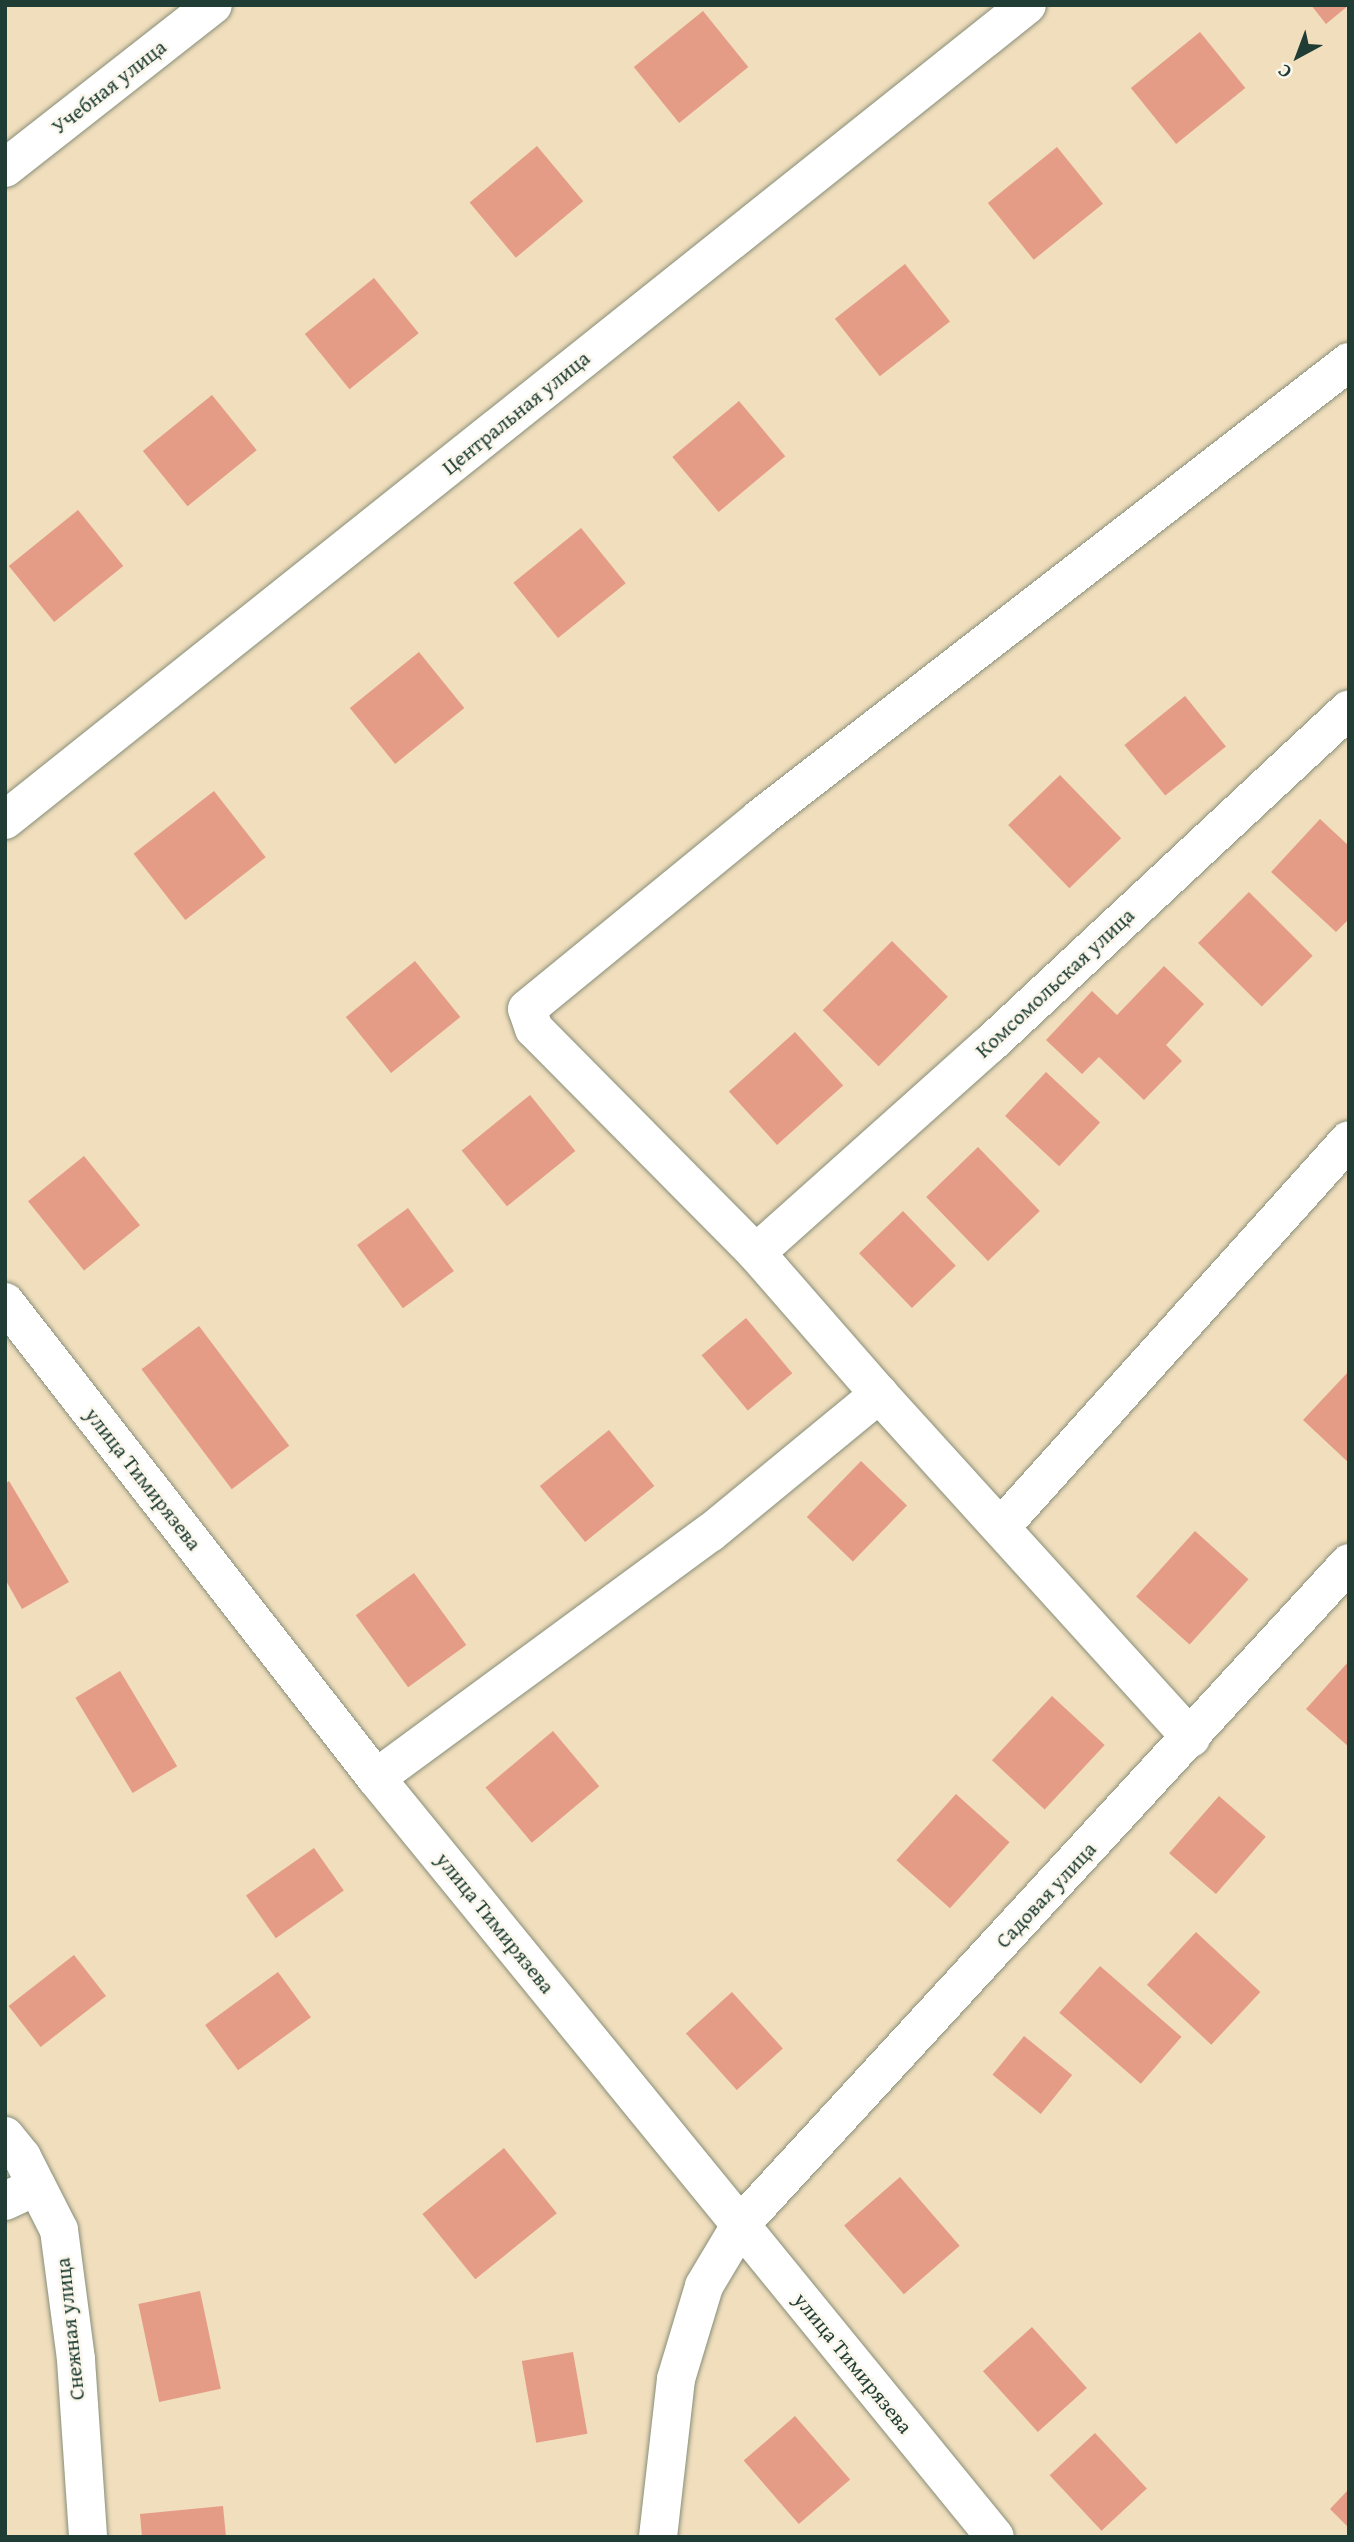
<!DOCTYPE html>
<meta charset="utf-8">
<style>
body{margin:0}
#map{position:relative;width:1354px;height:2542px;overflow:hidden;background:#f0debd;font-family:"Gentium Book Plus",serif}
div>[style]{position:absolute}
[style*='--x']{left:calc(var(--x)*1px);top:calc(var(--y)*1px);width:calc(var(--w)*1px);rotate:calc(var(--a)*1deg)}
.building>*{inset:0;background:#e59c86;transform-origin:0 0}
.roads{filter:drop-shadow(0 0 2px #888e78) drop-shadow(0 0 2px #888e78)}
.minor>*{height:38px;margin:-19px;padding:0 19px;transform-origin:19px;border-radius:19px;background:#fff}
span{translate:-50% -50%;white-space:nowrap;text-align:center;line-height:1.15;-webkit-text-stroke:5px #fbf7ec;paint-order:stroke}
.street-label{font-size:21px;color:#1f3d34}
.frame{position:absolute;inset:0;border:7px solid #1f3d34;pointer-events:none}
.north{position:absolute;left:1263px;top:21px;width:70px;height:70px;-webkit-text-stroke:5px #fbf7ec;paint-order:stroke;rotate:221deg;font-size:19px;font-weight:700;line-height:28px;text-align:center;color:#1f3d34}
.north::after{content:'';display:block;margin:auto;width:24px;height:32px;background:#1f3d34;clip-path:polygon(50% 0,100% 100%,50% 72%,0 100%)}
</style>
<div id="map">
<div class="building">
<i style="clip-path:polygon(1311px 5px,1349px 5px,1326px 24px)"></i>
<i style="left:703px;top:11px;width:72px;height:89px;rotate:51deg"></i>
<i style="left:1200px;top:32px;width:72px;height:89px;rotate:51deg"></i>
<i style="left:537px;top:146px;width:72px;height:88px;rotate:50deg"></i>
<i style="left:1057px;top:147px;width:73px;height:89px;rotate:51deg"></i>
<i style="left:905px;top:264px;width:73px;height:89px;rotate:52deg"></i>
<i style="left:374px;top:278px;width:71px;height:89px;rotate:51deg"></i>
<i style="left:212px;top:395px;width:71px;height:89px;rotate:51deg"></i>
<i style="left:739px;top:401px;width:72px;height:87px;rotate:50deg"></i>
<i style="left:78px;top:510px;width:72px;height:89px;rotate:51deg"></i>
<i style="left:581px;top:528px;width:71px;height:87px;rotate:51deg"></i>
<i style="left:419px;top:652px;width:72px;height:89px;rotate:51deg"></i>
<i style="left:1185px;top:696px;width:65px;height:78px;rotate:51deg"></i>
<i style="left:1060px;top:775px;width:88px;height:72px;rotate:46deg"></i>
<i style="left:214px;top:791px;width:84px;height:102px;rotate:52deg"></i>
<i style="clip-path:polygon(1320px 819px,1349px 846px,1349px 919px,1336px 932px,1271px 872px)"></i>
<i style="left:1249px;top:892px;width:90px;height:72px;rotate:45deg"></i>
<i style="left:892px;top:941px;width:79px;height:98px;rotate:45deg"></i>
<i style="left:415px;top:961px;width:72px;height:89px;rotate:51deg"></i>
<i style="clip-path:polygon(1164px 966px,1204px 1004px,1166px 1045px,1182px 1061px,1144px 1100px,1099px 1057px,1082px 1074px,1046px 1040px,1092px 991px,1117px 1015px)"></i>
<i style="left:795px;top:1032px;width:72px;height:89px;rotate:48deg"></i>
<i style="left:1046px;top:1072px;width:74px;height:60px;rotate:43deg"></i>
<i style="left:530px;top:1095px;width:72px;height:88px;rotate:51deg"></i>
<i style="left:978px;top:1147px;width:89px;height:72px;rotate:46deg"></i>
<i style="left:84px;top:1156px;width:89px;height:72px;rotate:51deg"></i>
<i style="left:408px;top:1208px;width:78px;height:63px;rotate:54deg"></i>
<i style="left:903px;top:1211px;width:76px;height:61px;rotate:46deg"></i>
<i style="left:746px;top:1318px;width:72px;height:58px;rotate:50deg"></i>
<i style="left:199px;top:1326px;width:150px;height:72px;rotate:53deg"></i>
<i style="clip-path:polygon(1349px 1371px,1349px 1463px,1303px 1420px)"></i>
<i style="left:609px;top:1430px;width:72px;height:89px;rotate:51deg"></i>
<i style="left:861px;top:1461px;width:64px;height:78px;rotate:44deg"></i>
<i style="clip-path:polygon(9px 1481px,69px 1582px,22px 1609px,5px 1579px,5px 1484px)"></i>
<i style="left:1195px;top:1531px;width:72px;height:88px;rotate:42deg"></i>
<i style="left:414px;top:1573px;width:89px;height:72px;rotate:54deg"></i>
<i style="clip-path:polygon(1349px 1661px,1349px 1747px,1306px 1709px)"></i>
<i style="left:120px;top:1671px;width:111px;height:52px;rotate:59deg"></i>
<i style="left:1052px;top:1696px;width:72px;height:88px;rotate:43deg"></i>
<i style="left:553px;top:1731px;width:72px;height:88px;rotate:50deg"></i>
<i style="left:956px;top:1794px;width:72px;height:89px;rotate:42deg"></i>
<i style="left:1219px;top:1796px;width:62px;height:76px;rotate:41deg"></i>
<i style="left:314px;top:1848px;width:52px;height:83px;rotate:55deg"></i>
<i style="left:1196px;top:1932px;width:88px;height:72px;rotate:43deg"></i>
<i style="left:74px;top:1955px;width:52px;height:83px;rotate:52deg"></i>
<i style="left:1100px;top:1966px;width:108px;height:62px;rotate:41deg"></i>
<i style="left:278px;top:1972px;width:56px;height:90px;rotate:54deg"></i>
<i style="left:732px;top:1992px;width:76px;height:62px;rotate:48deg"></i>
<i style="left:1024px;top:2036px;width:62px;height:50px;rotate:39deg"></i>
<i style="left:504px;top:2148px;width:84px;height:105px;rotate:51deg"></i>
<i style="left:900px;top:2177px;width:91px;height:74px;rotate:49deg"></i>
<i style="left:200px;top:2291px;width:100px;height:63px;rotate:78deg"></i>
<i style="left:1032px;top:2327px;width:82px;height:66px;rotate:48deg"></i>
<i style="left:573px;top:2352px;width:83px;height:52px;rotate:80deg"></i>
<i style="left:795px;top:2416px;width:84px;height:68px;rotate:49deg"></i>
<i style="left:1095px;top:2433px;width:76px;height:62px;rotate:47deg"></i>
<i style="clip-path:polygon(1349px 2489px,1349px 2528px,1330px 2509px)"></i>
<i style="clip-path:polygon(223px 2506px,226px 2537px,142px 2537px,140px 2514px)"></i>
</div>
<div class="roads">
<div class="minor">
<i style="--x:5;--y:168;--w:264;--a:-38.1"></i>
<i style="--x:5;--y:820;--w:1307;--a:-38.57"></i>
<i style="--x:756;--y:1253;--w:312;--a:-41.8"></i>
<i style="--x:989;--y:1045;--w:492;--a:-43"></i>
<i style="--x:5;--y:1302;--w:604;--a:52.07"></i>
<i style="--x:376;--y:1778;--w:979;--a:50.8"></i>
<i style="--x:1001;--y:1527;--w:520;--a:-48.04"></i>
<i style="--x:1191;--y:1738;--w:464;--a:-132.2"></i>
<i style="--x:879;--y:1394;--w:187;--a:-131.1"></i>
<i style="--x:756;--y:1253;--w:315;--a:-134.7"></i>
<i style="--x:534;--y:1029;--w:21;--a:-109"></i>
<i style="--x:527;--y:1009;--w:301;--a:-39.3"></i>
<i style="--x:760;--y:818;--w:745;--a:-37.75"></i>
<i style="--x:376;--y:1778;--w:414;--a:-36.3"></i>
<i style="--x:710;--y:1533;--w:219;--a:-39.4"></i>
<i style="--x:5;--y:2136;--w:27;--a:51"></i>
<i style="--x:22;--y:2157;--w:82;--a:63.1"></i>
<i style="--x:59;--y:2230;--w:131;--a:82.5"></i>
<i style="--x:76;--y:2360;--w:177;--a:86.1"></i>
<i style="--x:5;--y:2201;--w:35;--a:-25"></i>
<i style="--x:658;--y:2537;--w:159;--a:-83.5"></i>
<i style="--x:676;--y:2379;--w:97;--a:-73.2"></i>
<i style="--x:704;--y:2286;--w:72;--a:-59.2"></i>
<i style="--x:741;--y:2224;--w:898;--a:-47.39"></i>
</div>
</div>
<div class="street-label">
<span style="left:109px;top:87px;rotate:-38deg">Учебная улица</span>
<span style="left:516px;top:413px;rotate:-39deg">Центральная улица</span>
<span style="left:1055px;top:983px;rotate:-43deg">Комсомольская улица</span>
<span style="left:143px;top:1479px;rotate:52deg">улица Тимирязева</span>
<span style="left:1046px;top:1895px;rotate:-47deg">Садовая улица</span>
<span style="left:495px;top:1923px;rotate:51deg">улица Тимирязева</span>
<span style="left:70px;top:2329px;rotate:-96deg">Снежная улица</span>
<span style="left:853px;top:2363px;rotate:51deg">улица Тимирязева</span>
</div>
<div class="frame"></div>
<div class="north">С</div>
</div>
